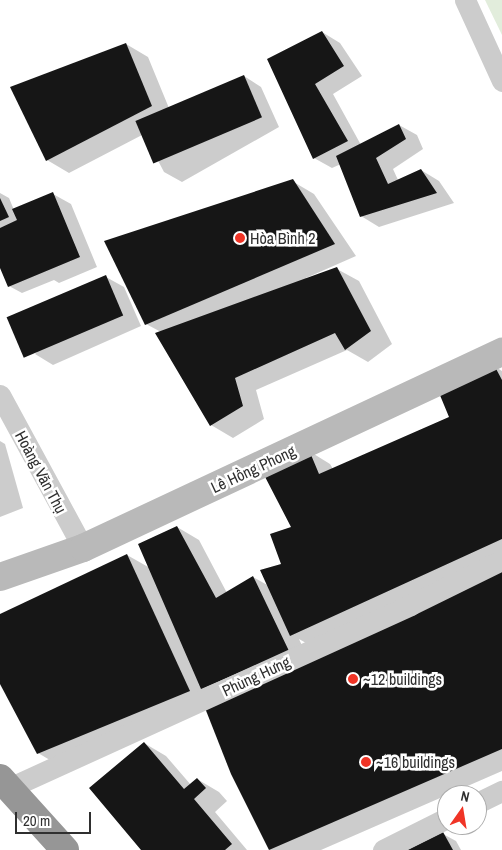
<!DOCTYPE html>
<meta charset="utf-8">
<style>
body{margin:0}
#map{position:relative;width:502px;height:850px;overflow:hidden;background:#fff;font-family:"Archivo Narrow",sans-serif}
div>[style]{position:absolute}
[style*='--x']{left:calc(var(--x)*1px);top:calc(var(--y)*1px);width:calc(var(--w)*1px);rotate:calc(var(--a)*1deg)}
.green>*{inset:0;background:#e2eddc}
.shadow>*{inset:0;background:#0003}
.building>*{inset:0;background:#161616;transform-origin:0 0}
.street>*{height:21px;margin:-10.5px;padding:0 10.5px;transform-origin:10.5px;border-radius:10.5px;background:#ccc}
.secondary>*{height:28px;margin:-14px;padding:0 14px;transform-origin:14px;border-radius:14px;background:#b9b9b9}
.highway>*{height:28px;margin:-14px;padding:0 14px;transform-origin:14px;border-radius:14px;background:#969696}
.dots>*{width:14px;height:14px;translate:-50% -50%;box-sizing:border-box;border:2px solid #fff;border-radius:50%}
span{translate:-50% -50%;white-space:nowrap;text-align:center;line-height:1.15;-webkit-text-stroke:5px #fff;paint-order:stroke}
.poi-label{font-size:16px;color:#2f2f2f}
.left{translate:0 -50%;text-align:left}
.street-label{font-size:16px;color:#2f2f2f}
.north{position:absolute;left:437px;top:785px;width:50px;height:50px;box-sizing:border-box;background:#fff;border:1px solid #acacac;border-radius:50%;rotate:13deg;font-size:14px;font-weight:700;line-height:20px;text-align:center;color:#2f2f2f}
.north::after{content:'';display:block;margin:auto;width:18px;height:22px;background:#f03426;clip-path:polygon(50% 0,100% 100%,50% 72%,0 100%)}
.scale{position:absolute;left:15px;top:812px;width:76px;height:22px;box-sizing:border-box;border:2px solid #2f2f2f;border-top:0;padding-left:6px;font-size:15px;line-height:18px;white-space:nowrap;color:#2f2f2f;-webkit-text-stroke:4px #fff;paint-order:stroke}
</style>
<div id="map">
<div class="green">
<i style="clip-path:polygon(485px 0,502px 0,502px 35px)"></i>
</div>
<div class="shadow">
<i style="clip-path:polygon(322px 32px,340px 43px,362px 76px,333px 94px,361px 145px,399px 125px,417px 135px,423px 149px,393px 169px,398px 180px,421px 170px,439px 181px,454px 203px,379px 227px,361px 216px,341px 164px,332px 168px,314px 158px,269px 59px)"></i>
<i style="clip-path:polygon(126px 44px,148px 57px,171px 113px,244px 76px,261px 87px,279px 127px,182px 182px,164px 172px,144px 134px,69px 173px,47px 160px)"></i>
<i style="clip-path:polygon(292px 181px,314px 194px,356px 256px,306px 278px,307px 280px,337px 269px,359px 281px,392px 344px,368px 362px,347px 350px,256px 390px,264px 419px,233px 438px,211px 425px,161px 332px,146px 324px)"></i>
<i style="clip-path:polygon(0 193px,9px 198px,14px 210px,53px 194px,71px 204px,97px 267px,59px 283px,54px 280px,22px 293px,9px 286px,0 265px)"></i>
<i style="clip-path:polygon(106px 277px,124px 287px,141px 326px,53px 365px,35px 354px)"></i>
<i style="clip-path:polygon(494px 366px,502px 371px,502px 561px,313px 647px,299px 639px,309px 661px,502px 571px,502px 771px,321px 850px,270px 850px,232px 773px,207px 709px,60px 766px,38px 753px,0 681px,0 616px,127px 555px,150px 568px,177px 527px,199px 540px,227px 593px,253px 577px,269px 586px,282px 565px,309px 451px,330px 464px,333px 469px,450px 417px)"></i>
<i style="clip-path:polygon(0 441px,5px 444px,23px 508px,0 517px)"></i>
<i style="clip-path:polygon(144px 743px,166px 756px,191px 785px,197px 779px,219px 792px,227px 801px,215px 812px,247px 850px,142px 850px)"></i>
<i style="clip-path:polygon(443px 834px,456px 841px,461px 850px,410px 850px)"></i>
</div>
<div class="building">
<i style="clip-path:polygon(322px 31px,344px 66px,315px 84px,348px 141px,313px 159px,267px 59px)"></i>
<i style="clip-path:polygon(126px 43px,152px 106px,46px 161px,10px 87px)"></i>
<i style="left:244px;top:75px;width:46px;height:118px;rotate:67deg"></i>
<i style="clip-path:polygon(399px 124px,406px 139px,376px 158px,388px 184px,421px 169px,437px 193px,360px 217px,336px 156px)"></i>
<i style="clip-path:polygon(293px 179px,335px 244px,145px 325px,104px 241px)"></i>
<i style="clip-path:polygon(53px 192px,80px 257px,8px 287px,0 268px,0 228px,17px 220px,12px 209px)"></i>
<i style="clip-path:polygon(0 198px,9px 217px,0 221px)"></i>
<i style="clip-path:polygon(337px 267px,371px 331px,345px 350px,335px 333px,235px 378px,243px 406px,210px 426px,155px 333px)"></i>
<i style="left:106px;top:275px;width:44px;height:108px;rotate:67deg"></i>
<i style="clip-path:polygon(494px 365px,502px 380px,502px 539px,290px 636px,260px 570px,281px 564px,270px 534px,291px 527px,262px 471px,309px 450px,319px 474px,449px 417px,437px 388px)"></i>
<i style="clip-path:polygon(177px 526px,216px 598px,253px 576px,289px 651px,201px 689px,138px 544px)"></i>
<i style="clip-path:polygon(127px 554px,190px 691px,37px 754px,0 684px,0 614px)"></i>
<i style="clip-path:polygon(502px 569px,502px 749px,269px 850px,231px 774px,205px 708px)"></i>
<i style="clip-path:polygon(144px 742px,184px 789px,197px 778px,206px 788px,194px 799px,232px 844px,225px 850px,141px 850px,89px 788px)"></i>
<i style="clip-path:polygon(443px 832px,453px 850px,407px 850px)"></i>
</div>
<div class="street">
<i style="--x:465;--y:0;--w:89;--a:65.4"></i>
<i style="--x:0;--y:395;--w:174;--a:61.5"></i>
<i style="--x:9;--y:788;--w:441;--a:-24.5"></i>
<i style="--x:410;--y:605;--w:102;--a:-26.1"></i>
<i style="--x:477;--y:803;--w:28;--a:-26"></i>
<i style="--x:383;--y:850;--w:72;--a:-26.6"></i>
</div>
<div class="secondary">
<i style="--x:0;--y:577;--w:88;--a:-19.3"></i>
<i style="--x:83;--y:548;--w:463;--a:-25.1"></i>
</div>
<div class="highway">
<i style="--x:0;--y:778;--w:97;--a:47.9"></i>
</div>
<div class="dots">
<i style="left:240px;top:238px;background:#f03426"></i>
<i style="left:353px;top:679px;background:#f03426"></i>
<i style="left:366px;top:762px;background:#f03426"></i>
</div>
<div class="poi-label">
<span class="left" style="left:250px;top:238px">Hòa Bình 2</span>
<span class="left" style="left:363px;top:679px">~12 buildings</span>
<span class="left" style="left:376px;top:762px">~16 buildings</span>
</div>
<div class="street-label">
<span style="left:253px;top:469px;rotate:-25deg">Lê Hồng Phong</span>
<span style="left:41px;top:472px;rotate:62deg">Hoàng Văn Thụ</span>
<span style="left:256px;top:676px;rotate:-25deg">Phùng Hưng</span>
</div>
<div class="north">N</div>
<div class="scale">20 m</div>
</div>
